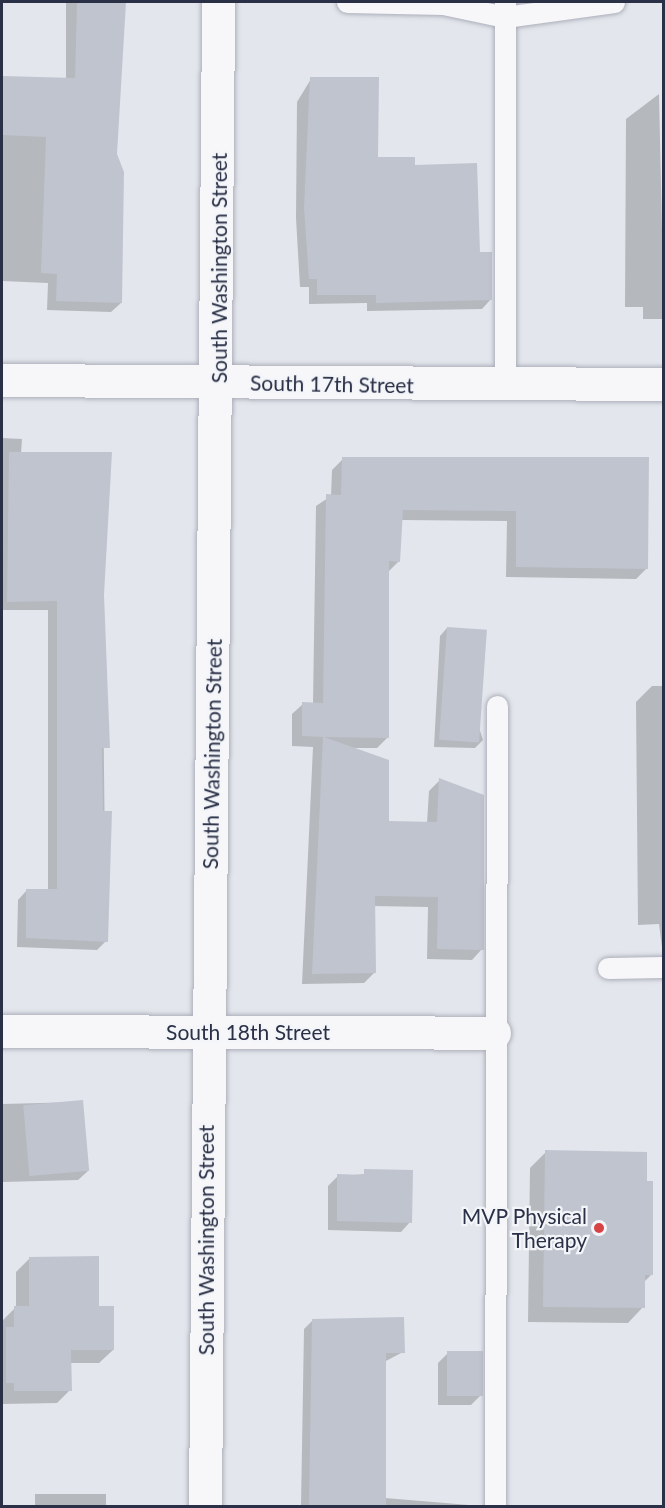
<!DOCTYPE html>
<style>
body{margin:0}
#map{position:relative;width:665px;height:1508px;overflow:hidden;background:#e3e6ec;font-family:Lato,sans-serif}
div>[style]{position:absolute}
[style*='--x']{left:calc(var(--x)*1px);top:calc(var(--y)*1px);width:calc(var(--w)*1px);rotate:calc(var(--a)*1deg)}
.shadow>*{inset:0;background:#0003;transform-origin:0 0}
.building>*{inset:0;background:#c0c4cf;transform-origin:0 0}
.roads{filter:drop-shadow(0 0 2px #acafba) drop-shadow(0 0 2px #acafba)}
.lane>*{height:21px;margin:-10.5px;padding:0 10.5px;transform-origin:10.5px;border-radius:10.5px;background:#f7f7fa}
.street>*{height:33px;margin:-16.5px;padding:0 16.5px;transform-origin:16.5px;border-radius:16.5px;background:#f7f7fa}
.dots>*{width:16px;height:16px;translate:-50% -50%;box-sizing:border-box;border:3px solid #f3f5f9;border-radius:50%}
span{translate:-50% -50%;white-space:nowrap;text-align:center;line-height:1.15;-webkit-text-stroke:4.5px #f3f5f9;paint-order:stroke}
.street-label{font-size:21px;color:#2a3046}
.poi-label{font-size:21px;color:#2a3046}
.right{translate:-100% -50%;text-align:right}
.frame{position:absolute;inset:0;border:3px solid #2a3046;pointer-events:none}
</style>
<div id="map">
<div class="shadow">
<i style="clip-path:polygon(66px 2px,123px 2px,116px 154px,121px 303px,111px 312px,47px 310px,48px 283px,2px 281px,2px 78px,66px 80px)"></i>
<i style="clip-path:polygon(311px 79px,376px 158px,413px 166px,491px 299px,482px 309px,367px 311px,367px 303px,309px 304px,309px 287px,300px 287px,296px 218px,297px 102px)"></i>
<i style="clip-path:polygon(659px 94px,664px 319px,643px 319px,643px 307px,625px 307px,626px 119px)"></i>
<i style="clip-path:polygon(2px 438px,22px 439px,21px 454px,102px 595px,106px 941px,97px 950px,17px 947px,18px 900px,27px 890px,48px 891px,48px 610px,2px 610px)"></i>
<i style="clip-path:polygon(647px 458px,647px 568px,636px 579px,506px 577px,507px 521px,401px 520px,399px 561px,388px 572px,387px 738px,377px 748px,352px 748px,387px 822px,427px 823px,429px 791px,440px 780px,482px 949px,472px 960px,427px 959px,428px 907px,373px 906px,375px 972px,364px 983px,302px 984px,313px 747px,292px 746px,292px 714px,303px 704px,313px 704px,316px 506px,331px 496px,332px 470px,343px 459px)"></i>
<i style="clip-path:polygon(447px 628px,483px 740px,475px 748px,434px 747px,440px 636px)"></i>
<i style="clip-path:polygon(652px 686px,664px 686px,664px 963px,659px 924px,638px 925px,636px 702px)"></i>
<i style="clip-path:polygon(81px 1102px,88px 1171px,78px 1180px,2px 1182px,2px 1104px)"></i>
<i style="clip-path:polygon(546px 1152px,651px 1275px,644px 1282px,643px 1307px,628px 1323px,528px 1322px,530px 1168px)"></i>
<i style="clip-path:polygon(411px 1171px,410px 1222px,401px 1232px,328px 1230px,328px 1186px,338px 1176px)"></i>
<i style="clip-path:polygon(29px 1259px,98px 1307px,113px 1350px,99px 1363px,70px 1363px,70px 1390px,57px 1403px,2px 1404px,2px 1321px,16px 1307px,16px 1272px)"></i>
<i style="clip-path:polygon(313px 1320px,403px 1352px,384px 1362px,385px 1498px,481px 1506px,301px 1506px,304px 1329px)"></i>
<i style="clip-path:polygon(448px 1353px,481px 1395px,471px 1405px,438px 1405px,438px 1363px)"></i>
<i style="left:35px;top:1494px;width:71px;height:15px"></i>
</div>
<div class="building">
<i style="clip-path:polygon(77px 2px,126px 2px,117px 154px,124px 172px,122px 303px,56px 301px,57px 274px,41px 273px,46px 137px,2px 135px,2px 76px,75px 78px)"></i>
<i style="clip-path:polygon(310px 77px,379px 77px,378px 157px,415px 157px,415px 165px,477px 163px,480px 252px,492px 252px,492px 300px,376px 303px,376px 295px,317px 295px,317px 279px,309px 279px,304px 208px)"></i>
<i style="clip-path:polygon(9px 452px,112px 452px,104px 595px,110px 748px,102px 748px,103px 811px,112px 811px,108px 942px,26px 938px,26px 889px,57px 889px,57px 601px,7px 602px)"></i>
<i style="clip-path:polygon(342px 457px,649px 457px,648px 569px,516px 567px,516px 511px,403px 510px,400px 562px,389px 561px,389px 738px,324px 737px,389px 760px,389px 821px,437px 822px,439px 778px,484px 795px,484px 950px,437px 949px,438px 897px,375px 896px,376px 973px,312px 974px,323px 737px,302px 736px,302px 702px,323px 703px,326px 494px,341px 495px)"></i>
<i style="left:447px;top:627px;width:40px;height:113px;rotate:4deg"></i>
<i style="left:83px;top:1100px;width:71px;height:60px;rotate:85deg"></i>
<i style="clip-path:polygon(545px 1150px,647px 1152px,647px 1181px,653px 1181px,653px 1275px,645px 1275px,645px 1308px,543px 1307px)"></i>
<i style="clip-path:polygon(364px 1169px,413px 1170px,412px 1223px,337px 1221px,337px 1174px,364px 1175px)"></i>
<i style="clip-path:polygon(99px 1256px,99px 1306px,114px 1306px,114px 1350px,71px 1350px,72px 1391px,14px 1391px,14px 1383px,6px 1383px,6px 1327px,14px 1327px,14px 1306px,29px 1306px,29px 1257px)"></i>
<i style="clip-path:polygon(404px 1317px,405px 1353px,386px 1353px,386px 1506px,309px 1506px,312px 1319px)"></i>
<i style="left:447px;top:1351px;width:36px;height:45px"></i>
</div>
<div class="roads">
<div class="lane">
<i style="--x:347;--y:2;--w:96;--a:1.2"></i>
<i style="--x:443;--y:4;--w:63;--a:11.8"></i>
<i style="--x:505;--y:17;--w:110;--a:-7.8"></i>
<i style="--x:505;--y:386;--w:384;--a:-90"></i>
<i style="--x:608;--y:968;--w:56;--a:-1"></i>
<i style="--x:495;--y:1506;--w:800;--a:-89.86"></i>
</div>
<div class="street">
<i style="--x:2;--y:380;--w:662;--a:0.35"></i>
<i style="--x:2;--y:1031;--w:492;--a:0.2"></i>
<i style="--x:205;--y:1506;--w:1504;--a:-89.5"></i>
</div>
</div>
<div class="dots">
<i style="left:599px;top:1228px;background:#d74245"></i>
</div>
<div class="street-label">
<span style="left:219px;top:268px;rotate:-90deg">South Washington Street</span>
<span style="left:332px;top:384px;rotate:1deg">South 17th Street</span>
<span style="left:212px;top:754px;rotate:-89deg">South Washington Street</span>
<span style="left:248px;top:1032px">South 18th Street</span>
<span style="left:206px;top:1240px;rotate:-90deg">South Washington Street</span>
</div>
<div class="poi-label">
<span class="right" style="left:587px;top:1228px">MVP Physical<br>Therapy</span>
</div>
<div class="frame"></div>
</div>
